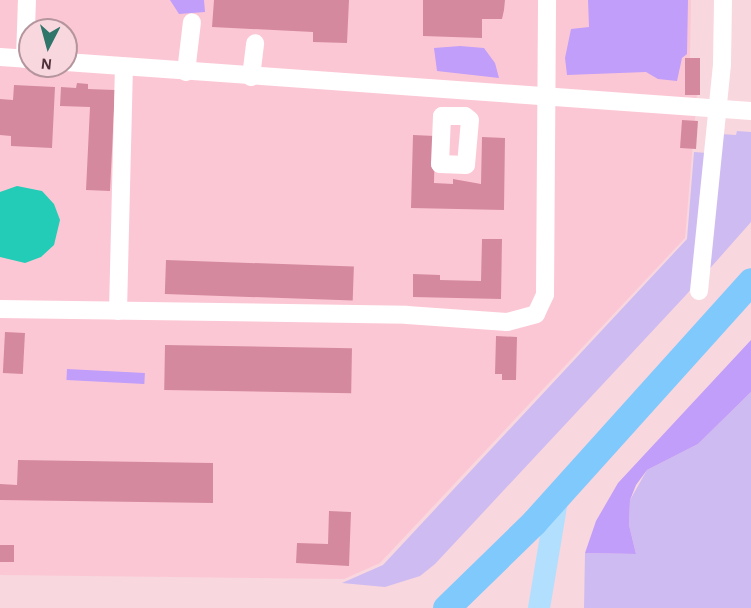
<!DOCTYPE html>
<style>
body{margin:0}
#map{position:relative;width:751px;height:608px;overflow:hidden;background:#f8d7df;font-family:"Alegreya Sans",sans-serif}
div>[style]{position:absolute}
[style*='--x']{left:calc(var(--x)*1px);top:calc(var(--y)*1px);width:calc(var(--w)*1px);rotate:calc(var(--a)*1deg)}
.built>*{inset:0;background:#fcc7d5}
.green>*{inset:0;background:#cebbf1}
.forest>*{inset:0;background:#c09ef9;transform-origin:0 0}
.water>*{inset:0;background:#22ccb6}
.building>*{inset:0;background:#d4899f;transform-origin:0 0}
.minor>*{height:18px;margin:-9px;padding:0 9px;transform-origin:9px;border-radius:9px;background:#fff}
.major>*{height:22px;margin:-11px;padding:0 11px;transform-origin:11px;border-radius:11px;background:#b2dffe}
.highway>*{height:27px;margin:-13.5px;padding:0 13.5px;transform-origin:13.5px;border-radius:13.5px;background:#7fc9fd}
span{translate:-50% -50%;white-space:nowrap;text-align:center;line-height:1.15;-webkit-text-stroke:4.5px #f8d7df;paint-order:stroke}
.north{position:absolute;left:18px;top:18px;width:60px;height:60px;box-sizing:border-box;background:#f8d7df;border:2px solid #b5959d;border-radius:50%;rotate:186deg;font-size:16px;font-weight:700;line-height:24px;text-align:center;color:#50313a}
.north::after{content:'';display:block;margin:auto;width:21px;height:27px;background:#30756a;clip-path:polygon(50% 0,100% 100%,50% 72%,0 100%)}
</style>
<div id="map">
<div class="built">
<i style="clip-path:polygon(evenodd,0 0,691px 0,690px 58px,700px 58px,685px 238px,380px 563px,344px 579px,0 575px,0 0,30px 30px,66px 30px,66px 66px,30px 66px,30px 30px)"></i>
</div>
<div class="green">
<i style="clip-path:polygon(737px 131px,751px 132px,751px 222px,705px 274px,720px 134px,736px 135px)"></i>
<i style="clip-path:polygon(694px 152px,707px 153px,696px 283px,686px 295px,435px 564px,420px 576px,385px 587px,342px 583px,383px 565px,687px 239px)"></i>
<i style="clip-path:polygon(751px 392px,751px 608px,584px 608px,585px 553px,636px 554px,629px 525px,630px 500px,647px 470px,698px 444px)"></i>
</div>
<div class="forest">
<i style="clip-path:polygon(170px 0,204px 0,205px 12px,179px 14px)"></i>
<i style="clip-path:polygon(588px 0,688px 0,687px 54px,682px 58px,677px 81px,658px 79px,646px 72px,567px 75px,565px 58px,571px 29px,589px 27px)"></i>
<i style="clip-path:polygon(460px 46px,484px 48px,495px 63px,499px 78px,437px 71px,434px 48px)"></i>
<i style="clip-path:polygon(751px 340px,751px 392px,698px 444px,647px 470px,636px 485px,630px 500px,629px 525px,636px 554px,585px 553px,596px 521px,618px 483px)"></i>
<i style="left:67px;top:369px;width:78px;height:11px;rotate:3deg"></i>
</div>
<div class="water">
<i style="clip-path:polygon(17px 186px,42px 191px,54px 204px,60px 220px,54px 245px,41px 257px,25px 263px,0 257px,0 192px)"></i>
</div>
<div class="building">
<i style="clip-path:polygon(214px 0,349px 0,347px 43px,313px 42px,313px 32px,212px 27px)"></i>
<i style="clip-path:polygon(423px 0,505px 0,504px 10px,502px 19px,482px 19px,482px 38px,423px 36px)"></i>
<i style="left:685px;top:58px;width:15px;height:37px"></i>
<i style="clip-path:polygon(77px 83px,88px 84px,88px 89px,115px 90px,110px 191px,86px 190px,90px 107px,60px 106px,61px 87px,76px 88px)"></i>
<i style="clip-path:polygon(14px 85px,55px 87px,52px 148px,11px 146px,11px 136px,0 135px,0 99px,13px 100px)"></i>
<i style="left:682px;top:120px;width:16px;height:28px;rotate:4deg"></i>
<i style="clip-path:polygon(413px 135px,435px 136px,434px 183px,453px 184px,453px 179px,481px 184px,482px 137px,505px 138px,504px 210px,411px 208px)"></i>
<i style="clip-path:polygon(482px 239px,502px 239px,501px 299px,413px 297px,413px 274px,440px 275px,440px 280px,481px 281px)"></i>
<i style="left:166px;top:260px;width:188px;height:34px;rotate:2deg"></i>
<i style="left:5px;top:332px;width:20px;height:41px;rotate:3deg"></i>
<i style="clip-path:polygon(496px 336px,517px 337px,516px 380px,502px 380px,502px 374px,495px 374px)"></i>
<i style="left:165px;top:345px;width:187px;height:45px;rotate:1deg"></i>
<i style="clip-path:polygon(18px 460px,213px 463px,213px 503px,0 500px,0 484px,17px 485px)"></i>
<i style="clip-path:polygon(329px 511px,351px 512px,349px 566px,296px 563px,297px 543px,328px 544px)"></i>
<i style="left:0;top:545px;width:14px;height:17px"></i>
</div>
<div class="minor">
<i style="--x:0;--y:57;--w:30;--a:4"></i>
<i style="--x:25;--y:59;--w:59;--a:-88.1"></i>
<i style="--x:66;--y:62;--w:687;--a:4.09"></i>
<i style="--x:186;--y:72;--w:50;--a:-83.2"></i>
<i style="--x:251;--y:77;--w:34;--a:-83"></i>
<i style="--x:442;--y:116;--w:23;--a:0"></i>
<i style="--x:465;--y:116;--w:6;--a:39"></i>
<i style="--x:470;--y:120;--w:45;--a:95.1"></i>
<i style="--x:466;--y:165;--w:26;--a:-178"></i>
<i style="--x:440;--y:164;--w:48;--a:-87.6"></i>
<i style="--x:699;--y:291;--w:228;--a:-84.2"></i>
<i style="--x:722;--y:64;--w:64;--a:-89.1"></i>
<i style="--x:0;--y:309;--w:407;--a:0.8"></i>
<i style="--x:407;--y:315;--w:100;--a:4"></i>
<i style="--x:507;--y:322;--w:30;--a:-15"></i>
<i style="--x:536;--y:314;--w:21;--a:-65"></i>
<i style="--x:545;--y:295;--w:295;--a:-89.6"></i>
<i style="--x:118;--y:311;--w:244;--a:-88.6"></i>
</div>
<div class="major">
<i style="--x:539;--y:608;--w:115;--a:-80.5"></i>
</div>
<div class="highway">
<i style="--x:446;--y:608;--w:123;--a:-44.3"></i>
<i style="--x:534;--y:522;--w:324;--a:-48"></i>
</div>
<div class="north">N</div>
</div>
